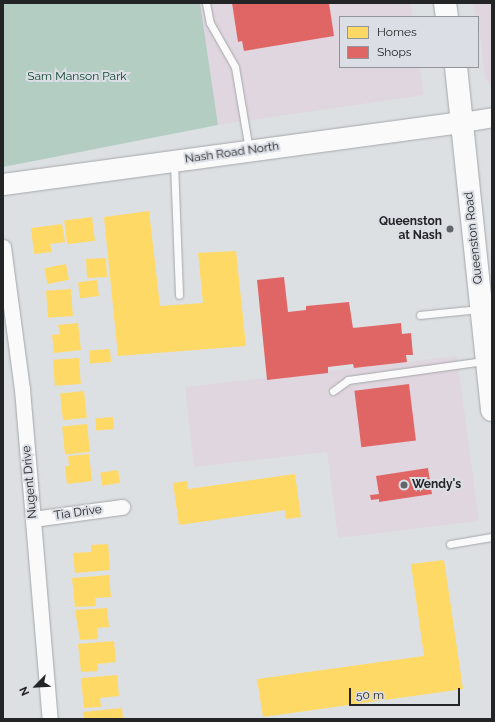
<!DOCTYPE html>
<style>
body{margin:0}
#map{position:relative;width:495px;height:722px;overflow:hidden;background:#dde0e3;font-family:Raleway,sans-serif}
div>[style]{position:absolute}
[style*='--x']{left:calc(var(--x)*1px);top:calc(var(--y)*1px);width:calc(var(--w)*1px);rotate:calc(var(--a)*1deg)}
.commercial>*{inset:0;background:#e0d6df}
.green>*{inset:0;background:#b4cdc2}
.homes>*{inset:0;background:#ffd966;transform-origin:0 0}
.shops>*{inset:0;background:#e06666;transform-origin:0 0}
.roads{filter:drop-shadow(0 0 1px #a5a7aa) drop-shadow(0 0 1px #a5a7aa)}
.service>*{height:7px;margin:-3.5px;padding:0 3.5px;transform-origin:3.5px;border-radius:3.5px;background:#fafafb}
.minor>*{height:15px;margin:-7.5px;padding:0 7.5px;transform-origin:7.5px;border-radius:7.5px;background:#fafafb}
.tertiary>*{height:19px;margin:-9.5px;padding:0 9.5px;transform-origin:9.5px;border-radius:9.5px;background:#fafafb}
.secondary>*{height:21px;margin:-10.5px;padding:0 10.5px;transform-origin:10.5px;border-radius:10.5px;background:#fafafb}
.primary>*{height:22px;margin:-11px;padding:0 11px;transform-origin:11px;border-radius:11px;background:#fafafb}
.dots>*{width:11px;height:11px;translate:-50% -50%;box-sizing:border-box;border:2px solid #dbdfe5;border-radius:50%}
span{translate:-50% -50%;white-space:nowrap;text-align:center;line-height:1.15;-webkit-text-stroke:4px #dbdfe5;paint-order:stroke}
.park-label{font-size:12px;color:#083f2a}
.street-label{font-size:12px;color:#222426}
.poi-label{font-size:12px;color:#222426;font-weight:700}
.right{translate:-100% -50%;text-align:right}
.left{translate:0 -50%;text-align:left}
.frame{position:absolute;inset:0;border:4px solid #222426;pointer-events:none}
.legend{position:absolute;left:339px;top:16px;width:140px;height:52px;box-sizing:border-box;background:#dbdfe5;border:1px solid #919499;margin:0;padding:5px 7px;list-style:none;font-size:12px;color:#222426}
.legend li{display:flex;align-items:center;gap:8px;height:20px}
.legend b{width:20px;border:1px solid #919499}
.north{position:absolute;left:16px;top:666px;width:40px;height:40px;-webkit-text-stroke:3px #dbdfe5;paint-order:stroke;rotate:246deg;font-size:11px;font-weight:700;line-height:16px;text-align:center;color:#222426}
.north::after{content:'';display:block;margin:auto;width:14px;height:18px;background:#222426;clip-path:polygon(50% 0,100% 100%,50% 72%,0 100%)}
.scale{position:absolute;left:349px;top:688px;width:111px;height:18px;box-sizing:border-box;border:2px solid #222426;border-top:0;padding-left:5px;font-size:12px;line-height:14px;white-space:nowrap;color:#222426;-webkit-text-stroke:3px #dbdfe5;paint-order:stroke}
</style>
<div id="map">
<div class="commercial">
<i style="clip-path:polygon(200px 3px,411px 3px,413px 17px,340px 17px,340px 67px,420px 67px,424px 95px,218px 125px)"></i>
<i style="clip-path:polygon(473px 3px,492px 3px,492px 88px,485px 78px,478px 17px,476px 17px)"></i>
<i style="clip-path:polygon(457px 356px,479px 521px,338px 538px,327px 452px,194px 467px,185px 387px)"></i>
</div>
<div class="green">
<i style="clip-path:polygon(3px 3px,200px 3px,218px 125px,3px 167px)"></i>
</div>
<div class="homes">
<i style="clip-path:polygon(149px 211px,160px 306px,203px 303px,198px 253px,236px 251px,246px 346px,118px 356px,104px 217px)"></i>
<i style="left:92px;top:217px;width:24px;height:28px;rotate:83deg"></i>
<i style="clip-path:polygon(62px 224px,65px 242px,50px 244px,52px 252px,34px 254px,31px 228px)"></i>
<i style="left:106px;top:258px;width:19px;height:20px;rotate:87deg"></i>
<i style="left:66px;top:264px;width:16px;height:22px;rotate:79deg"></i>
<i style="left:97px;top:280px;width:16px;height:19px;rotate:83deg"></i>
<i style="left:71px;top:289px;width:27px;height:25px;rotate:86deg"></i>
<i style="clip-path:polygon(78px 323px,81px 350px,54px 353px,52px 335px,60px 334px,58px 325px)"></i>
<i style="left:110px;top:349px;width:13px;height:21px;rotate:86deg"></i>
<i style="left:79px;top:358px;width:26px;height:26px;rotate:86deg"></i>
<i style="left:84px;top:391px;width:27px;height:24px;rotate:84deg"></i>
<i style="left:113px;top:417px;width:12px;height:18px;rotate:85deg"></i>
<i style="left:87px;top:424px;width:28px;height:25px;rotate:84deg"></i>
<i style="clip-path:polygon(89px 454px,92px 481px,67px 484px,65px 466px,69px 466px,68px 456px)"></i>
<i style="left:118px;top:470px;width:13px;height:18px;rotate:81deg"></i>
<i style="clip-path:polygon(295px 474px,301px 517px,286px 519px,285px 510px,179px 525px,173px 483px,187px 481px,188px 489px)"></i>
<i style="clip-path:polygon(108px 544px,110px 570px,75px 573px,73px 553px,91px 552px,91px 545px)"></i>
<i style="clip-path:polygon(444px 560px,463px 689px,263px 717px,257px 679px,424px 656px,411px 564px)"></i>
<i style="clip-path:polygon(109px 575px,111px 597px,95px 598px,96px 606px,75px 607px,72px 578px)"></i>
<i style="clip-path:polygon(107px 608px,109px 627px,97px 628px,98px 639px,80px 640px,75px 610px)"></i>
<i style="clip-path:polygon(114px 641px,116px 662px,97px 664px,98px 671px,81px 672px,78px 644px)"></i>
<i style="clip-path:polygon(117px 675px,119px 696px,100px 698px,101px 707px,84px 708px,81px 678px)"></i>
<i style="clip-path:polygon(122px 708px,123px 719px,84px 719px,83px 712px)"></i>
</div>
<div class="shops">
<i style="clip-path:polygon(232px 3px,329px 3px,334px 36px,244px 51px,242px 41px,238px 42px)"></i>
<i style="clip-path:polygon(284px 277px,288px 312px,306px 310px,306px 306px,349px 302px,353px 328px,401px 323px,402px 334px,411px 333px,413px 355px,406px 355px,407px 362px,354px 368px,353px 364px,328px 367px,328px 373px,267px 380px,257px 280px)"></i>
<i style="left:409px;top:384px;width:57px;height:55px;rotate:83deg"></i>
<i style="clip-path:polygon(428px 468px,432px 494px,379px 502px,379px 499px,371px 500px,370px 495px,379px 494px,376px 476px)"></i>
</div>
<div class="roads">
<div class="service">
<i style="--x:206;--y:3;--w:20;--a:79"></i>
<i style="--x:210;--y:23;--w:51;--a:60.4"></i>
<i style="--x:235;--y:67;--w:84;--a:80.4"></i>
<i style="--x:174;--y:163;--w:132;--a:87.8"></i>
<i style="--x:420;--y:315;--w:59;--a:-5.8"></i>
<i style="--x:333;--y:391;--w:19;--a:-36"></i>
<i style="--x:348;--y:380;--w:137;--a:-8"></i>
<i style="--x:450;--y:544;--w:43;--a:-9.5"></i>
</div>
<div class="minor">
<i style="--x:3;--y:247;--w:143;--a:82.4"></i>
<i style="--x:22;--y:389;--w:331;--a:85.2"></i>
<i style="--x:33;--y:519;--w:90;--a:-7.7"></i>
</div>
<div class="tertiary">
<i style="--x:462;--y:122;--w:30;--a:-9"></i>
</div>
<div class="secondary">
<i style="--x:3;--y:184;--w:463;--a:-7.7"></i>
</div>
<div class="primary">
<i style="--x:445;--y:3;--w:14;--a:82"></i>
<i style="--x:456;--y:67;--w:345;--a:84"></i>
</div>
</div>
<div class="dots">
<i style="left:450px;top:229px;background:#636668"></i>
<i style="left:404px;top:485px;background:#636668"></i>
</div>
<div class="park-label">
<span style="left:77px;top:77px">Sam Manson Park</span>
</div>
<div class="street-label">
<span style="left:232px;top:153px;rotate:-8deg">Nash Road North</span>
<span style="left:474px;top:238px;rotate:-96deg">Queenston Road</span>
<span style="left:30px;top:482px;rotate:-95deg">Nugent Drive</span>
<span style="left:78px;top:513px;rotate:-8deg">Tia Drive</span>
</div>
<div class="poi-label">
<span class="right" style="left:442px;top:229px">Queenston<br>at Nash</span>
<span class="left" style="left:412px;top:485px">Wendy's</span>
</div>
<div class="frame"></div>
<ul class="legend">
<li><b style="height:11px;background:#ffd966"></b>Homes</li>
<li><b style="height:11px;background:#e06666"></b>Shops</li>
</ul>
<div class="north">N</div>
<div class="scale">50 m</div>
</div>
